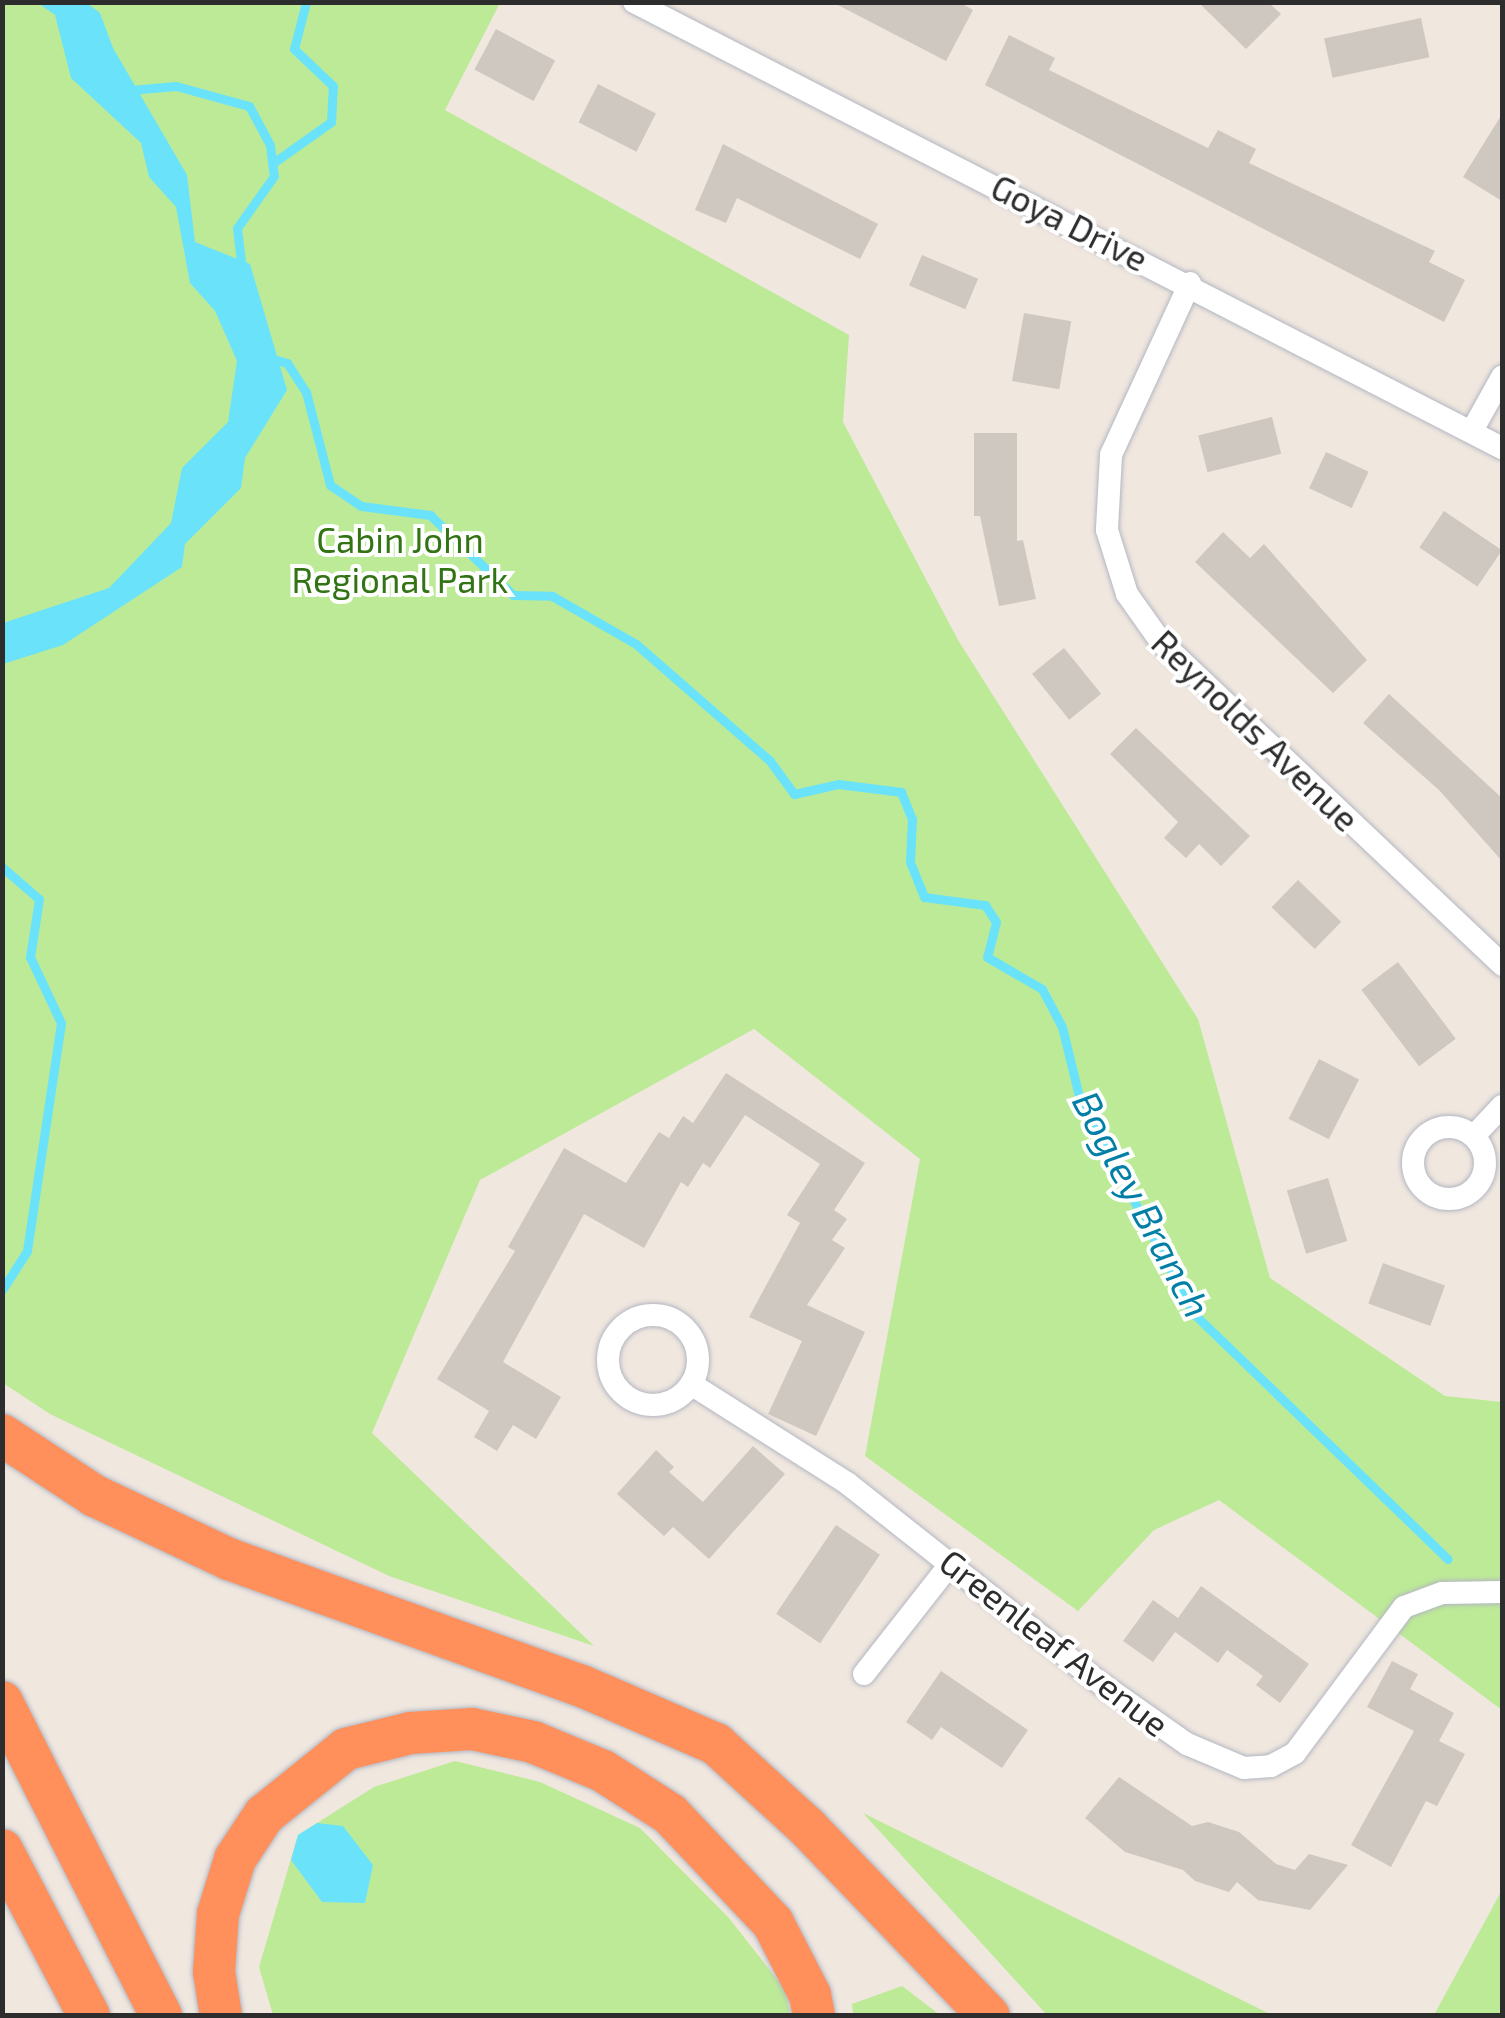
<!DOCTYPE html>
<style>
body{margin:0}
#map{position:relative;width:1505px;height:2018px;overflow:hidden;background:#f0e7df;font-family:"Exo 2",sans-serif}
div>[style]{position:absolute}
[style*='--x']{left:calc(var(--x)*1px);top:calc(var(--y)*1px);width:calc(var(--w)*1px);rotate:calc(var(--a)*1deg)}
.green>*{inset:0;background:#bdea97}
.water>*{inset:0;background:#6ae3fa}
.stream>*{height:9px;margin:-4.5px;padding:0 4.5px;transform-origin:4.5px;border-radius:4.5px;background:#6ae3fa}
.building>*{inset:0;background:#cfc8c0;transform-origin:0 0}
.roads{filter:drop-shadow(0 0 2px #b3b7c2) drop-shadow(0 0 2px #b3b7c2)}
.street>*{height:22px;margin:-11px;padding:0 11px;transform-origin:11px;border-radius:11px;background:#fff}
.street>.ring{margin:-11px;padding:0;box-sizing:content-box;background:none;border:22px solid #fff;border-radius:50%}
.highway>*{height:42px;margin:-21px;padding:0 21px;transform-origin:21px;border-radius:21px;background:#ff905b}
span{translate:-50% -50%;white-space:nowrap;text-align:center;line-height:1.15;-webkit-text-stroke:8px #fff;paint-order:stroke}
.street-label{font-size:35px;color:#2d2d2d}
.park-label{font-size:35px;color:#327414}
.water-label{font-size:38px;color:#027fa6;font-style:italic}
.frame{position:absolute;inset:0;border:5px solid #2d2d2d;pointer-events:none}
</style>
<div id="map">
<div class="green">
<i style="clip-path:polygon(2px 3px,500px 3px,445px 110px,849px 335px,843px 422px,958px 640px,1198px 1019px,1270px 1278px,1445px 1396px,1502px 1402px,1502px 1710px,1219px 1500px,1154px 1530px,1078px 1611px,865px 1456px,920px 1159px,754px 1029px,480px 1180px,372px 1433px,594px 1646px,389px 1576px,50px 1414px,3px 1383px)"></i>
<i style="clip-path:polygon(455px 1761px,540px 1782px,640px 1828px,729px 1918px,786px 1991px,790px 2015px,273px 2015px,259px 1967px,298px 1835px,374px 1787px)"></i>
<i style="clip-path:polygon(863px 1813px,1272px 2015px,1047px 2015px)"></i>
<i style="clip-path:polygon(1502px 1890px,1502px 2015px,1434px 2015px)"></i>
<i style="clip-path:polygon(902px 1986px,940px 2015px,853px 2015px,852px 2004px)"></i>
</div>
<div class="water">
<i style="clip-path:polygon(38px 3px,87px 3px,100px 13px,113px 48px,187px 175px,195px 242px,250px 264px,287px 390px,245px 458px,241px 488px,185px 544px,182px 567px,63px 645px,3px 664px,3px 623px,109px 588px,171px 523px,182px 468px,228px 422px,237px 361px,215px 311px,190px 283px,176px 207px,149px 177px,141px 143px,71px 78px,55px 15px)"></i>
<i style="clip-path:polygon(317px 1823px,343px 1826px,373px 1865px,365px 1903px,322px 1902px,291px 1860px,298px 1835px)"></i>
</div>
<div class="stream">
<i style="--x:130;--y:90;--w:46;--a:-5"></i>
<i style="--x:176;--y:86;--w:76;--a:15.3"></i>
<i style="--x:249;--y:106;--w:44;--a:61.7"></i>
<i style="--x:270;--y:145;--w:31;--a:83"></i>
<i style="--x:274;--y:176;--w:64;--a:125.4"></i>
<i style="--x:237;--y:228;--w:42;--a:83.2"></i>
<i style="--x:273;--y:163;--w:71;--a:-35.3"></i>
<i style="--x:331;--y:122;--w:36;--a:-87"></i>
<i style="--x:333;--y:86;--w:54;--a:-136.5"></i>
<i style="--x:294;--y:49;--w:49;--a:-75.7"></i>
<i style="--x:273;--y:359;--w:15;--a:16"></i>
<i style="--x:287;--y:363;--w:35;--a:57"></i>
<i style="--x:306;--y:392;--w:96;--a:75.5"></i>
<i style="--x:330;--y:485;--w:37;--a:34"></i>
<i style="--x:361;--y:506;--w:70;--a:7.4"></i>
<i style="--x:430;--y:515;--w:115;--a:43.9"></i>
<i style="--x:513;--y:595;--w:39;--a:1"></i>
<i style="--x:552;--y:596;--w:97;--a:29.7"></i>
<i style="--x:636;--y:644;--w:178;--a:41.1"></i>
<i style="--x:770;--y:761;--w:41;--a:54"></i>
<i style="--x:794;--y:794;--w:45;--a:-12.8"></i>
<i style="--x:838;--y:784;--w:64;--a:7.2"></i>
<i style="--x:901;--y:792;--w:29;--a:68"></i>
<i style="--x:912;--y:819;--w:43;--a:92.7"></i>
<i style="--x:910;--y:862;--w:38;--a:68"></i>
<i style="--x:924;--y:897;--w:62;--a:7.5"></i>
<i style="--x:985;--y:905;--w:20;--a:57"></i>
<i style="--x:996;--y:922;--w:36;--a:104"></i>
<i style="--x:987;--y:957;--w:64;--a:30.2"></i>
<i style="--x:1042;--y:989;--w:43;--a:62.2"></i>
<i style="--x:1062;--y:1027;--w:71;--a:76.2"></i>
<i style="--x:1079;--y:1096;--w:245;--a:62.3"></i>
<i style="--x:1193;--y:1313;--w:354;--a:44"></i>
<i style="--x:2;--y:867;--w:49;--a:40.9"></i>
<i style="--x:39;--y:899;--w:59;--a:98.8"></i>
<i style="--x:30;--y:957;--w:73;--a:64.8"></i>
<i style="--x:61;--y:1023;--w:231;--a:98.5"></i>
<i style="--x:27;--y:1251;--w:46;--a:122.7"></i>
</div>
<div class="building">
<i style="clip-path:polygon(832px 2px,959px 2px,973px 10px,946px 61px)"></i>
<i style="clip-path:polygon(1198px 2px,1268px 2px,1281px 14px,1246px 49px)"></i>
<i style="left:1421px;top:18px;width:40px;height:99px;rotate:78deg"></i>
<i style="left:496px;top:29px;width:67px;height:46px;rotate:28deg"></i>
<i style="clip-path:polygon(1009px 35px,1055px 58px,1049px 70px,1208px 148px,1218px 130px,1256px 149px,1249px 163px,1435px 251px,1429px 262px,1465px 280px,1444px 322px,985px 85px)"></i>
<i style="left:598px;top:84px;width:65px;height:43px;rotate:27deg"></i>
<i style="clip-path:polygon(1502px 114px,1502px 201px,1463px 177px)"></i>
<i style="clip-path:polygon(723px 144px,878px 224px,860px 259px,737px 198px,726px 223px,695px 210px)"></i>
<i style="left:922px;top:255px;width:61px;height:33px;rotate:23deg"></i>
<i style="left:1024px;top:313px;width:48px;height:69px;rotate:10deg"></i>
<i style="left:1272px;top:417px;width:38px;height:76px;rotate:76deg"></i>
<i style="clip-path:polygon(974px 433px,1017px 433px,1017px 541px,1023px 540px,1036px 599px,999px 606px,980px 516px,974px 516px)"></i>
<i style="left:1326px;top:452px;width:47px;height:40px;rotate:25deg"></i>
<i style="left:1444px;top:511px;width:70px;height:44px;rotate:34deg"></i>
<i style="clip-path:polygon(1223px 532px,1250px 558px,1264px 544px,1367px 660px,1333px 693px,1195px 562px)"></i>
<i style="left:1064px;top:648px;width:59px;height:41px;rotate:51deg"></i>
<i style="clip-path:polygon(1389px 694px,1502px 798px,1502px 861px,1439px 790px,1363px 723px)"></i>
<i style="clip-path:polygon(1136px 728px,1250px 836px,1221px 866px,1199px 844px,1186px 858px,1164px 838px,1178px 822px,1110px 754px)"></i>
<i style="left:1298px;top:880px;width:60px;height:38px;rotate:44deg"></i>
<i style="left:1398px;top:962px;width:96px;height:46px;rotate:53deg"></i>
<i style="left:1319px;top:1059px;width:45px;height:67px;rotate:27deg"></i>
<i style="clip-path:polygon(726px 1073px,865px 1163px,834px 1210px,847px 1219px,832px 1240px,845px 1248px,807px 1305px,865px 1332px,816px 1436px,768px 1414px,802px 1341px,749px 1317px,800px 1223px,787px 1215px,820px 1164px,745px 1115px,710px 1168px,703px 1163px,688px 1187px,681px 1182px,644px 1248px,584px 1214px,503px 1362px,561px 1397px,536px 1439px,513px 1425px,497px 1451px,474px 1437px,489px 1411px,437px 1379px,515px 1251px,508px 1247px,564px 1148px,626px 1183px,659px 1132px,669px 1138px,683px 1116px,693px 1123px)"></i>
<i style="left:1328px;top:1178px;width:66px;height:43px;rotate:73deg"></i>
<i style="left:1383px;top:1263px;width:66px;height:43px;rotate:20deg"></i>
<i style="clip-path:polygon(753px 1446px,785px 1474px,709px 1559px,673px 1527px,664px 1536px,617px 1494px,656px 1450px,674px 1467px,669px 1472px,703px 1502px)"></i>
<i style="left:836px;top:1525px;width:53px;height:107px;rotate:34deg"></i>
<i style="clip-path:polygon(1201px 1586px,1309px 1664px,1280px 1703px,1256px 1685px,1263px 1676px,1227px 1650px,1218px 1663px,1175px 1632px,1153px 1662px,1123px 1641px,1153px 1600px,1178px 1618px)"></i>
<i style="clip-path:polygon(1392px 1661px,1418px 1674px,1410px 1689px,1454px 1713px,1439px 1741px,1465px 1754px,1437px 1806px,1426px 1801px,1391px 1867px,1351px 1845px,1414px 1731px,1367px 1707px)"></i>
<i style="clip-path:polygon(941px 1671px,1028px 1730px,1002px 1768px,941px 1727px,932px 1740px,906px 1722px)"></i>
<i style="clip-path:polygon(1119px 1777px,1192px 1826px,1208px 1822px,1239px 1832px,1276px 1864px,1295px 1870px,1309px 1854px,1348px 1865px,1310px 1910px,1258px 1900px,1237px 1882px,1229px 1892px,1195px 1881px,1183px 1870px,1125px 1852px,1085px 1818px)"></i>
</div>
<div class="roads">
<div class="street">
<i style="--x:634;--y:2;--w:976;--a:27.2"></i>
<i style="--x:1190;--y:283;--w:189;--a:114.7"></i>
<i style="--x:1111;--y:455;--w:75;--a:93.1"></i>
<i style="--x:1107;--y:530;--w:67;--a:72.6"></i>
<i style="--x:1127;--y:594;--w:59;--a:54.7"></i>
<i style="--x:1161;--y:642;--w:470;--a:43.4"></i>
<i style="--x:1473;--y:429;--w:60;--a:-60.9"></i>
<i class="ring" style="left:1413px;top:1127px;width:50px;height:50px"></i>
<i style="--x:1474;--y:1136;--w:41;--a:-47"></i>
<i class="ring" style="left:608px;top:1315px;width:68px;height:68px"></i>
<i style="--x:691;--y:1384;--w:185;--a:32.4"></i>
<i style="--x:847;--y:1483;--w:326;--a:38.3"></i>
<i style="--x:1103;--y:1685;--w:103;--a:35.1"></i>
<i style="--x:1187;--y:1744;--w:62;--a:22.8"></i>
<i style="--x:1244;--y:1768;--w:27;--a:-4"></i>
<i style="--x:1271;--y:1766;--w:27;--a:-28"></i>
<i style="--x:1295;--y:1753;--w:182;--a:-53.3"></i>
<i style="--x:1404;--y:1607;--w:40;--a:-20.2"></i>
<i style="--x:1442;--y:1593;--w:60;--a:-1"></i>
<i style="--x:864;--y:1674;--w:141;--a:-51.9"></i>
</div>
<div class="highway">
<i style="--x:2;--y:1435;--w:111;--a:33.3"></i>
<i style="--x:95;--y:1496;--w:148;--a:25.2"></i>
<i style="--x:229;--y:1559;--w:375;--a:19.8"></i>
<i style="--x:582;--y:1686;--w:146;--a:23.4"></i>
<i style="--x:716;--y:1744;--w:123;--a:42.4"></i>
<i style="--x:807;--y:1827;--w:262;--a:46.1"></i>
<i style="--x:2;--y:1702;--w:352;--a:63.1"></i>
<i style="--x:2;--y:1850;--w:187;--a:62.3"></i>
<i style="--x:221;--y:2016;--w:45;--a:-99"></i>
<i style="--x:214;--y:1972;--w:58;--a:-86.1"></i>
<i style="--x:218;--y:1914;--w:58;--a:-72.8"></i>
<i style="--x:235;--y:1859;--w:53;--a:-56.6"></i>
<i style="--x:264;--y:1815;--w:105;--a:-38.8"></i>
<i style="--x:346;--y:1749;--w:66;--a:-14"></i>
<i style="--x:410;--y:1733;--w:62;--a:-3.7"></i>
<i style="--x:472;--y:1729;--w:62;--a:12"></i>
<i style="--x:533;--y:1742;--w:76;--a:22.5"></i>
<i style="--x:603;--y:1771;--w:80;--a:32.7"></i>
<i style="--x:670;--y:1814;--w:150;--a:46.6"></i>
<i style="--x:773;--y:1923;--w:81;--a:62.8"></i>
<i style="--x:810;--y:1995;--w:21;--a:79"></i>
</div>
</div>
<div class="street-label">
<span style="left:1070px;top:222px;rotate:27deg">Goya Drive</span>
<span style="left:1256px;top:730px;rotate:44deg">Reynolds Avenue</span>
<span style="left:1055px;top:1642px;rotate:38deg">Greenleaf Avenue</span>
</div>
<div class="park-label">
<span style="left:400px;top:559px">Cabin John<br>Regional Park</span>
</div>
<div class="water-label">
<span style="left:1142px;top:1204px;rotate:62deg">Bogley Branch</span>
</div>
<div class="frame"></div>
</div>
